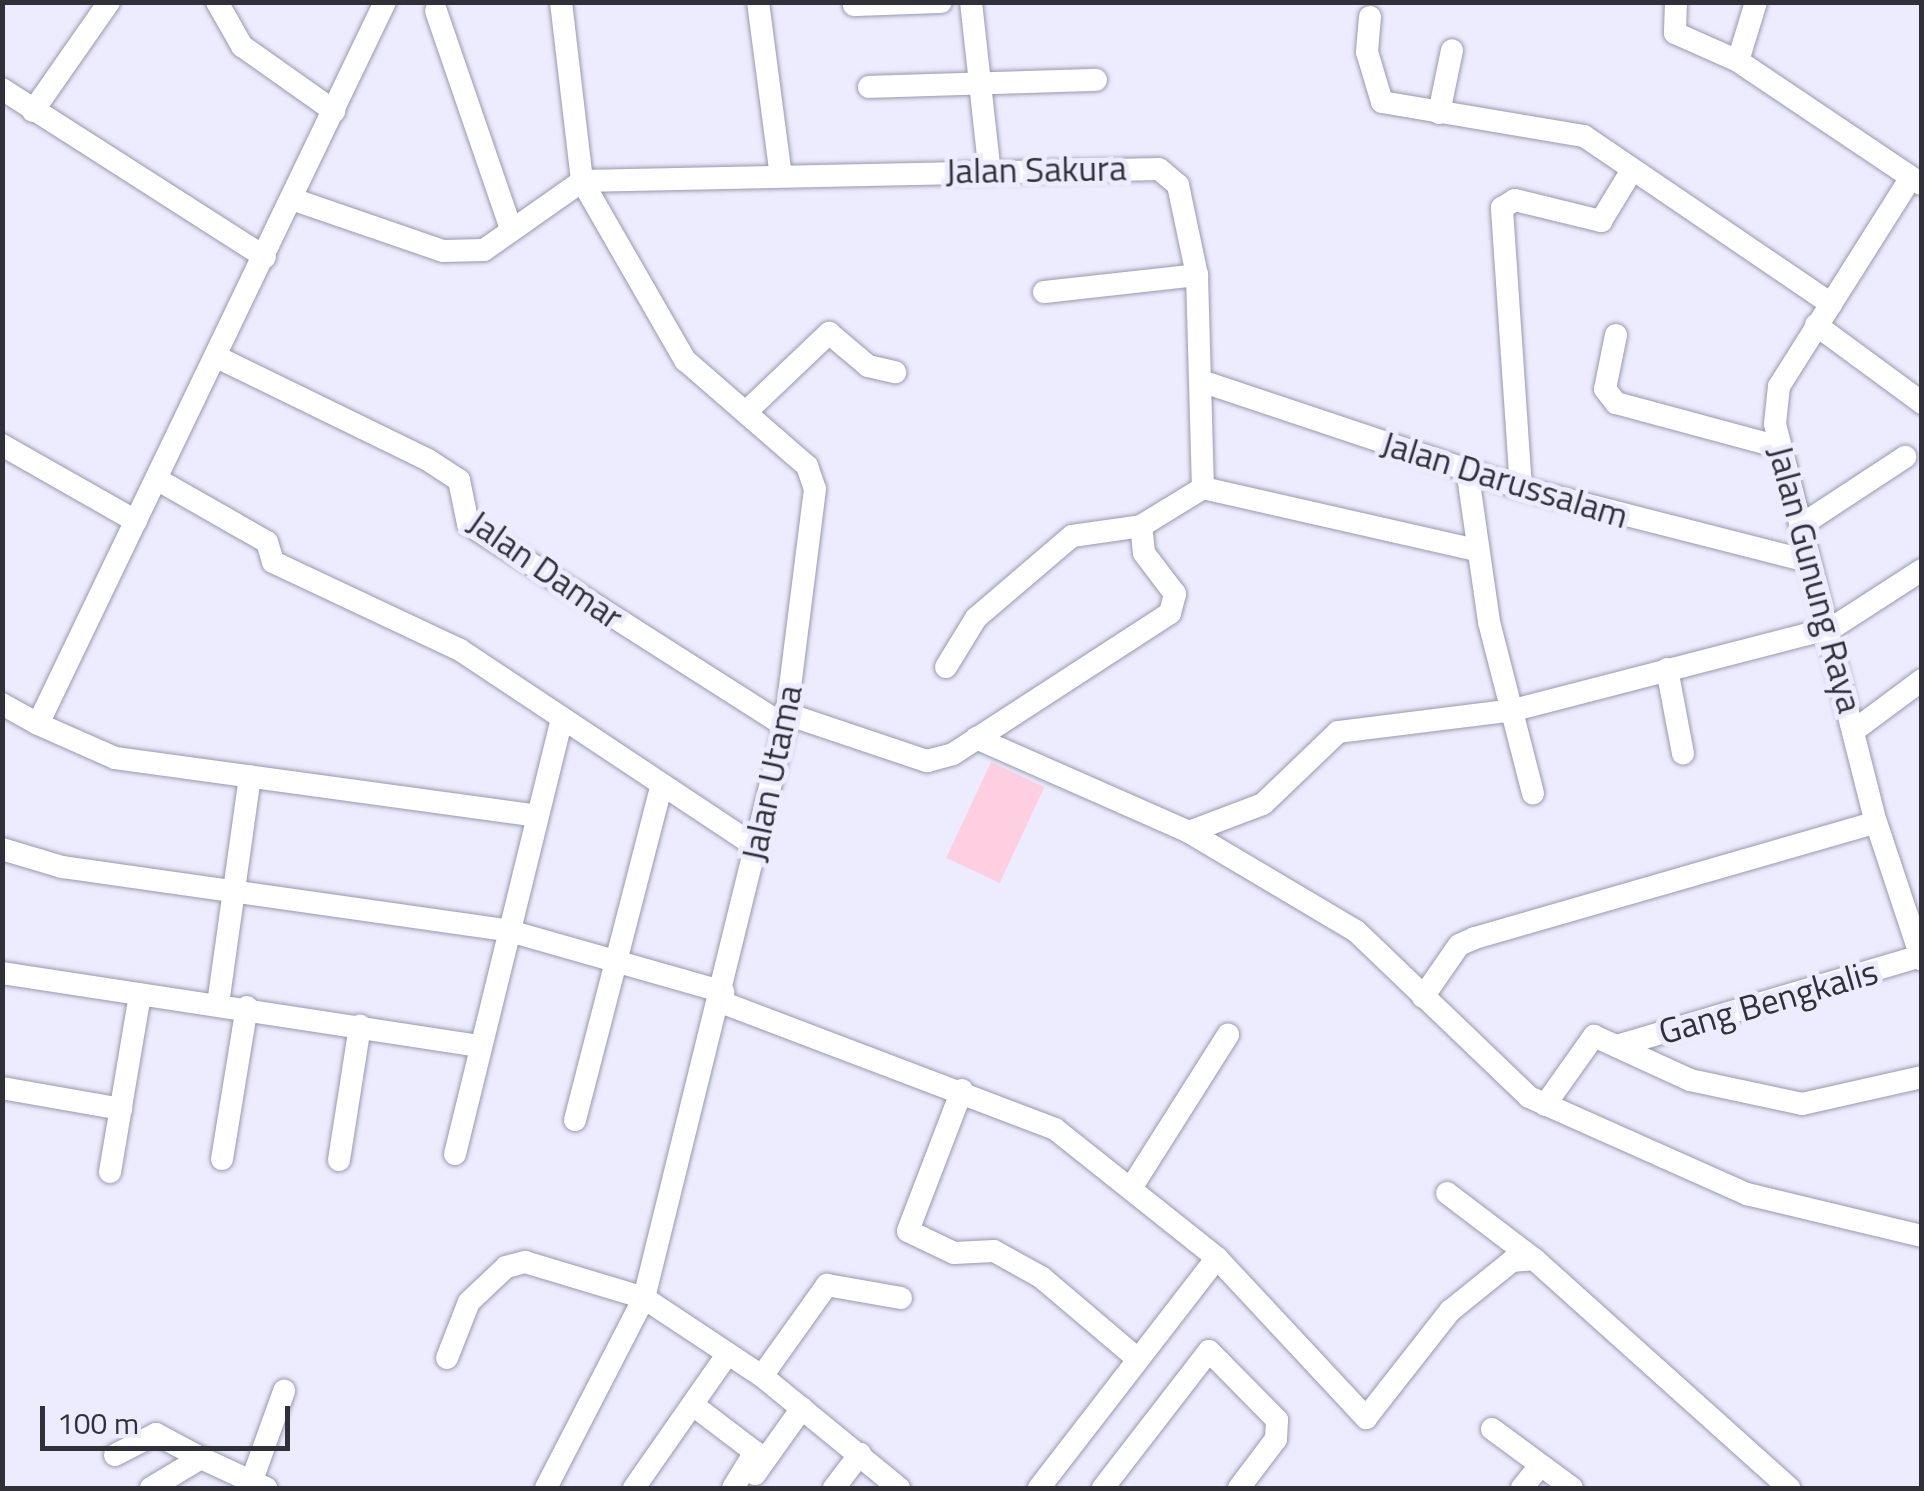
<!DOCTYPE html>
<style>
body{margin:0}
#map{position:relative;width:1924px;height:1491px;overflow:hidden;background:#ececfe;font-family:"Titillium Web",sans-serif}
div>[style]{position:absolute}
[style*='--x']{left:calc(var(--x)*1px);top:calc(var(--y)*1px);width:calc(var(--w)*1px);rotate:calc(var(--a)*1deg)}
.green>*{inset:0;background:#fecfe0;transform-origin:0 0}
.roads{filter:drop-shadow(0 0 2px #9999ae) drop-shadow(0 0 2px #9999ae)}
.minor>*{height:22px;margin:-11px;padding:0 11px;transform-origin:11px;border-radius:11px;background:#fff}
span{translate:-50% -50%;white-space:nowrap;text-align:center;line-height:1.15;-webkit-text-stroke:10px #ececfe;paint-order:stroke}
.street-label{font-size:35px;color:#303038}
.frame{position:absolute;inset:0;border:5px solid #303038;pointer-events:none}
.scale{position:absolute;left:40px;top:1406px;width:250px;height:45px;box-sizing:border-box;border:5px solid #303038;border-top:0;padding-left:12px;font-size:30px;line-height:35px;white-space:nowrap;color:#303038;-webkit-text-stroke:8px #ececfe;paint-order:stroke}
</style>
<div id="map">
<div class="green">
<i style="left:991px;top:762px;width:59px;height:106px;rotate:25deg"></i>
</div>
<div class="roads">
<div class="minor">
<i style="--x:217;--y:2;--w:51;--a:60.4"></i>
<i style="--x:242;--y:46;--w:113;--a:35.2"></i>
<i style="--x:385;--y:2;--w:801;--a:115.67"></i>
<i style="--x:38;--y:724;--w:84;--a:23.8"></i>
<i style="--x:115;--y:758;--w:422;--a:7.8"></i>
<i style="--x:561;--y:2;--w:180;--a:83.3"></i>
<i style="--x:582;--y:181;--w:207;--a:60.1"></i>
<i style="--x:685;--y:360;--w:162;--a:41"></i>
<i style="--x:807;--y:466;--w:24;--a:71"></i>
<i style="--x:815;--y:489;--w:239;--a:97.2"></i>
<i style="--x:785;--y:726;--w:589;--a:103.85"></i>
<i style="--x:644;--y:1298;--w:141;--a:33.5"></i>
<i style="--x:762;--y:1376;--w:177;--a:39.3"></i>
<i style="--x:758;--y:2;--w:169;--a:82.5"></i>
<i style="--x:971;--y:2;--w:172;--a:83.7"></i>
<i style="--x:1676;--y:2;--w:31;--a:92"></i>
<i style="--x:1675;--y:33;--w:69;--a:24"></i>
<i style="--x:1738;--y:61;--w:220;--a:33.9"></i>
<i style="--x:854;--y:5;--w:87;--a:-2"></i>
<i style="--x:436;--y:11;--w:227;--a:71"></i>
<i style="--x:1370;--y:17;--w:35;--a:95"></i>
<i style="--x:1367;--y:52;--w:52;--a:73.3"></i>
<i style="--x:1382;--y:102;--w:205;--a:9.6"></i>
<i style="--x:1584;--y:136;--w:299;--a:34.2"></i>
<i style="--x:1738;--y:61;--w:62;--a:-73"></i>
<i style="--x:869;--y:87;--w:227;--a:-1.8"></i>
<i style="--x:2;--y:89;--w:312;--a:32.6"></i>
<i style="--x:33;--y:111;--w:133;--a:-55.1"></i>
<i style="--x:1439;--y:113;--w:64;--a:-78.3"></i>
<i style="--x:1910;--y:179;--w:245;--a:122.3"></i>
<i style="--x:1779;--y:386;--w:38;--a:96"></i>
<i style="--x:1775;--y:424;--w:411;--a:75.8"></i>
<i style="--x:1876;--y:822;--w:145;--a:71.6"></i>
<i style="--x:292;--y:199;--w:160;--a:19"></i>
<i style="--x:443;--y:251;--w:41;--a:-1.4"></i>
<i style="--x:484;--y:250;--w:120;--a:-35.1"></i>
<i style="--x:582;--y:181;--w:577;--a:-1.19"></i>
<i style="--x:1159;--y:169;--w:25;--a:40"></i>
<i style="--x:1178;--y:185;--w:92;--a:78.1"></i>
<i style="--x:1197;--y:275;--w:213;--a:88.4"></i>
<i style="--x:1044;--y:292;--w:154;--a:-6.3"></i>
<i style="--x:1816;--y:325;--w:132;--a:36.3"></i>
<i style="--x:1616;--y:335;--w:55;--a:101.5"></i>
<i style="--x:1605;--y:389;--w:18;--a:52"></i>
<i style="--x:1616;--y:403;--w:169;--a:15.1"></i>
<i style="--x:219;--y:358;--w:233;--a:26"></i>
<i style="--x:428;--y:460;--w:37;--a:33"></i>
<i style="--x:459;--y:480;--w:45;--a:78.4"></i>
<i style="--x:468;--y:524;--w:376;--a:32.5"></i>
<i style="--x:1207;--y:383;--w:331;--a:18.5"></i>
<i style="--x:1521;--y:488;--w:295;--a:14.3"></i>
<i style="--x:746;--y:412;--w:115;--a:-43.6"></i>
<i style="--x:829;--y:333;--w:51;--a:40.2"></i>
<i style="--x:868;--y:366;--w:28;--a:13"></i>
<i style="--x:2;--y:445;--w:154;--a:29.6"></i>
<i style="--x:1467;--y:469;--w:155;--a:81.8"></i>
<i style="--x:1489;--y:622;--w:177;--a:75.6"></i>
<i style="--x:160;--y:481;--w:123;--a:29.7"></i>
<i style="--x:267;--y:542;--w:21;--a:73"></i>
<i style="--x:273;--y:562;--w:207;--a:25.2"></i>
<i style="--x:460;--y:650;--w:356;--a:33.6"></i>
<i style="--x:1521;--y:488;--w:281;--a:-93.9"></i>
<i style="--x:1502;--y:208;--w:15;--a:-32"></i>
<i style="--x:1515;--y:200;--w:89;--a:13.7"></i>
<i style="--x:1601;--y:221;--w:60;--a:-58.7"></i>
<i style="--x:1800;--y:526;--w:126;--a:-33.3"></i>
<i style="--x:946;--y:667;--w:57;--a:-58.5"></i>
<i style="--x:976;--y:618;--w:126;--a:-40.5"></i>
<i style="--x:1072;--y:536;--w:70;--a:-8.2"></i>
<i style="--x:1667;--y:669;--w:86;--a:79.3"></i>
<i style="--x:2;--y:704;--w:41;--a:29.1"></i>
<i style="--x:787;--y:714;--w:148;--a:18.6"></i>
<i style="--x:927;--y:761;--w:27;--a:-15"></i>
<i style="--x:953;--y:754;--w:259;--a:-33"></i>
<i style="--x:1170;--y:613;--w:20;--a:-75"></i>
<i style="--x:1175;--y:594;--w:51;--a:-127.1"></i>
<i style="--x:1144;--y:553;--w:27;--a:-96"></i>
<i style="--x:1141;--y:526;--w:73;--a:-31.5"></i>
<i style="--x:1203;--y:488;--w:280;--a:12.8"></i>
<i style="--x:1856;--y:729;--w:82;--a:-36.6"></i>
<i style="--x:976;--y:738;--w:233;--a:23.8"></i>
<i style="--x:1189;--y:832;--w:194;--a:30.7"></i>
<i style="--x:1356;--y:931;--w:240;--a:43.8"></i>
<i style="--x:1529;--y:1097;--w:239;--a:24"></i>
<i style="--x:1747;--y:1194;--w:180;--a:13.5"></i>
<i style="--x:1189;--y:832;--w:79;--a:-20.7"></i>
<i style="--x:1263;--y:804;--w:104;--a:-43.8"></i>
<i style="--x:1338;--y:732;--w:177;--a:-7.1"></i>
<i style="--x:1514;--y:710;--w:328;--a:-14.5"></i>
<i style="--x:1832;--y:628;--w:107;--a:-32.8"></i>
<i style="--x:2;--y:849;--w:63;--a:16.7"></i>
<i style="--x:62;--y:867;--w:448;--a:8.1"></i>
<i style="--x:506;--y:930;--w:226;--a:15.9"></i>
<i style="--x:2;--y:973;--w:484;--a:8.7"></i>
<i style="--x:1423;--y:997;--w:63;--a:-55.3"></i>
<i style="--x:1459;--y:945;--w:17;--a:-24"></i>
<i style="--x:1475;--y:938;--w:417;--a:-16.1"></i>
<i style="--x:721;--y:1002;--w:357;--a:20.8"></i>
<i style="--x:1055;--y:1129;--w:207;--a:38.5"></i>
<i style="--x:1217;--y:1258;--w:219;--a:47"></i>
<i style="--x:1366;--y:1418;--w:136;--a:-51.9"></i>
<i style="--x:1450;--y:1311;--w:80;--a:-38.9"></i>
<i style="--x:1512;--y:1261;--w:22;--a:-5"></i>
<i style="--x:1534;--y:1259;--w:109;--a:-142.8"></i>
<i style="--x:218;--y:1004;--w:230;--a:-82"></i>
<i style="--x:1617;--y:1046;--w:316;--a:-16.5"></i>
<i style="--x:2;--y:1088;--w:121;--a:10"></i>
<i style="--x:962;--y:1090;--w:151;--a:111"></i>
<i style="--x:908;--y:1231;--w:51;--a:25.6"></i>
<i style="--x:954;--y:1253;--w:40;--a:-2.9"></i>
<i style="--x:994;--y:1251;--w:54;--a:29"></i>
<i style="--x:1041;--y:1277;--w:122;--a:40.3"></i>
<i style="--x:1545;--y:1105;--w:85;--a:-54.6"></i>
<i style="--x:1594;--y:1036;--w:106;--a:24.6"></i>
<i style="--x:1690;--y:1080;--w:115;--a:12.1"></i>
<i style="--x:1802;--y:1104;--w:123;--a:-12.7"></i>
<i style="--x:575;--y:1120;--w:343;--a:-75.5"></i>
<i style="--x:455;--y:1154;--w:447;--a:-76.2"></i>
<i style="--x:222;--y:1159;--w:154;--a:-80.7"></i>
<i style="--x:339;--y:1160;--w:136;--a:-81.1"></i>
<i style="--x:110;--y:1172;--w:180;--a:-80.4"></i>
<i style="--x:1133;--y:1185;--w:178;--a:-57.7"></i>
<i style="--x:1534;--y:1259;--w:343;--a:41.9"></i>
<i style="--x:447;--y:1358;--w:60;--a:-68.6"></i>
<i style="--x:469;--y:1302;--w:51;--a:-43.4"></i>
<i style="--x:506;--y:1267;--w:20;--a:-15"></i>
<i style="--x:525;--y:1262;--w:124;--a:16.8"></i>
<i style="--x:644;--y:1298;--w:214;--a:117.3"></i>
<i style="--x:762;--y:1376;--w:112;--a:-54.5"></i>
<i style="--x:827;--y:1285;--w:75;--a:10"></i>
<i style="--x:693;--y:1405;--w:78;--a:37.2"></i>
<i style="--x:755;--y:1452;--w:42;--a:121.4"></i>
<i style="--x:1492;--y:1429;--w:99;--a:36.4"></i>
<i style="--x:115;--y:1455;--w:46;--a:-27.1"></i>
<i style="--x:156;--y:1434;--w:51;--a:28.1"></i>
<i style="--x:755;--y:1474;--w:81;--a:-54.5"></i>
<i style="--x:252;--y:1480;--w:95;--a:-70.2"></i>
<i style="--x:151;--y:1488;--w:58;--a:-31"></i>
<i style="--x:201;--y:1458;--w:72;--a:24.8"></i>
<i style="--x:634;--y:1488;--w:161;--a:-55.1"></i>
<i style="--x:834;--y:1488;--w:43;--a:-52.6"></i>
<i style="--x:1039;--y:1488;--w:291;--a:-52.3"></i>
<i style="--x:1103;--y:1488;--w:173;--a:-52.3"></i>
<i style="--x:1209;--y:1351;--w:97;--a:45.4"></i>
<i style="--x:1277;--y:1420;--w:19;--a:93"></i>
<i style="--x:1276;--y:1439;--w:61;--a:127.1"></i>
<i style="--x:1522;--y:1488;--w:28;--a:-51"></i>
</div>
</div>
<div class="street-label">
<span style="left:1036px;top:169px;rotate:-1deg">Jalan Sakura</span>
<span style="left:1505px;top:479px;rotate:17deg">Jalan Darussalam</span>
<span style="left:546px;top:569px;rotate:35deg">Jalan Damar</span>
<span style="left:1816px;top:579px;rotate:75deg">Jalan Gunung Raya</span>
<span style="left:771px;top:773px;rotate:-78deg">Jalan Utama</span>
<span style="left:1768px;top:1001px;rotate:-16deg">Gang Bengkalis</span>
</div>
<div class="frame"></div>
<div class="scale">100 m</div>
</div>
